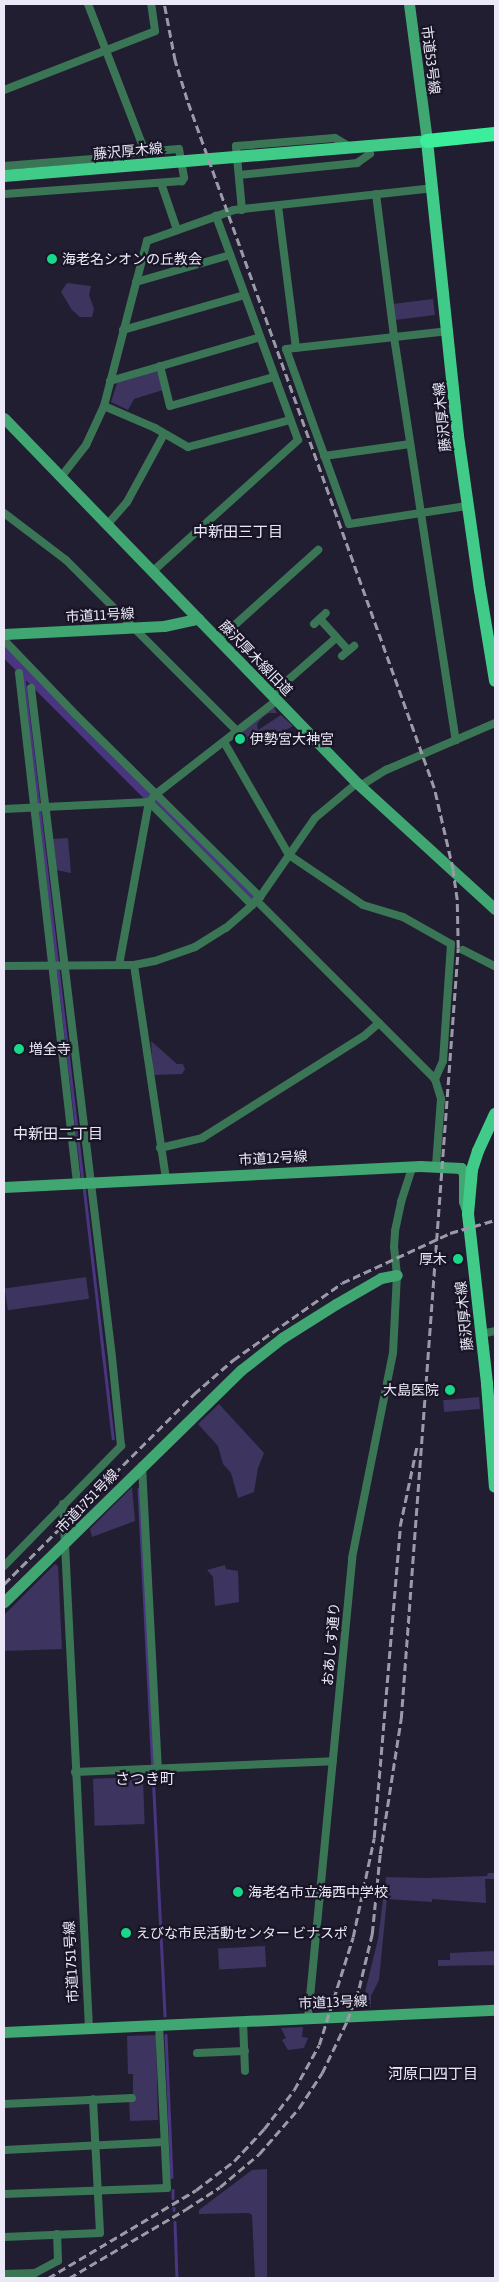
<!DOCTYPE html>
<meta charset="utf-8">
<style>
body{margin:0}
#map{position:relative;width:499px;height:2282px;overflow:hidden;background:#221e31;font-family:"Asap Condensed","Noto Sans JP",sans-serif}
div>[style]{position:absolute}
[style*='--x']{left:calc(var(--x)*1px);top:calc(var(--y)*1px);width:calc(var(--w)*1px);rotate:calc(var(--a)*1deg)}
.green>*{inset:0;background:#3d3460;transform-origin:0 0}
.stream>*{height:2.5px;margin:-1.25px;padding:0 1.25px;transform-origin:1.25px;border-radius:1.25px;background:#493580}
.river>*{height:15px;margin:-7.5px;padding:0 7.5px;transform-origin:7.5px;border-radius:7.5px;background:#493580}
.street>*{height:8px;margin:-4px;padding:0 4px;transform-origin:4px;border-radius:4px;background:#3a7655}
.secondary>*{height:11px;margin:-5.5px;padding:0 5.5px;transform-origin:5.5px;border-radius:5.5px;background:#40a672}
.primary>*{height:12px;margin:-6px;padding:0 6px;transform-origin:6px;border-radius:6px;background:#40cc88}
.highway>*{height:14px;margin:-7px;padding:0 7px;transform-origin:7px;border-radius:7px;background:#3bee9b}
.rail>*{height:2.5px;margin-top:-1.25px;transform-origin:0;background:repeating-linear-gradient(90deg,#9c99a9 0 8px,transparent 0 12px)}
.dots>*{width:14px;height:14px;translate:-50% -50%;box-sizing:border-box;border:2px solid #191527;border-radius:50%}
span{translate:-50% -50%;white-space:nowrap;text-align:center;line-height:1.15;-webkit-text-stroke:4.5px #191527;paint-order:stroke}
.street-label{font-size:14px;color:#ebe9f7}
.poi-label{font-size:14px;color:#ebe9f7}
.left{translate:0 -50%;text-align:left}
.right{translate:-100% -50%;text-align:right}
.neighbourhood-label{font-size:15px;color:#ebe9f7}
.frame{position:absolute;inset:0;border:5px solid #ebe9f7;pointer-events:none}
</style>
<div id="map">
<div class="green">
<i style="clip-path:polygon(67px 283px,91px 286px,89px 295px,94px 309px,92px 317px,80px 317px,72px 310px,61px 292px)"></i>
<i style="left:433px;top:299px;width:16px;height:41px;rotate:83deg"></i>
<i style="clip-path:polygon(157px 371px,163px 390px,134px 399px,128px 410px,111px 402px,117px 383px)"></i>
<i style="clip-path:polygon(274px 707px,277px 713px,269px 713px,263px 717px,257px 724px,258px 730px,281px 715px,293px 726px,261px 744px,259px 742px,252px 744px,255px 739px,251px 734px,246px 743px,239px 733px)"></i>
<i style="clip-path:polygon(68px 838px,71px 873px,56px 870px,52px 839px)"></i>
<i style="clip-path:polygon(151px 1041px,177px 1064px,183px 1064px,185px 1069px,182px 1074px,153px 1075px)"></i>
<i style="left:86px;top:1277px;width:22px;height:82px;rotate:82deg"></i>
<i style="left:479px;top:1397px;width:12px;height:36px;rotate:85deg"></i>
<i style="clip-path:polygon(219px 1404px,264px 1453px,258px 1468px,254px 1492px,238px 1498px,231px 1473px,223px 1464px,218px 1446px,198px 1424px)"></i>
<i style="clip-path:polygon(132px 1487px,135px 1521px,92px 1537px,90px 1529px)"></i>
<i style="clip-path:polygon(55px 1564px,58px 1566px,62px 1649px,4px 1651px,4px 1615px)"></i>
<i style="clip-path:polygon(225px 1565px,226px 1569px,238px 1571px,239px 1602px,215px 1606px,213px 1577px,207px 1570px)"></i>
<i style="left:143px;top:1777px;width:47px;height:50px;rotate:88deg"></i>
<i style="clip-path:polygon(488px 1873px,495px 1873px,495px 1879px,485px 1879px,486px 1903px,432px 1899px,432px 1902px,387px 1899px,379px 1980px,371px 1996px,371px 2007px,367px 2007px,367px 1996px,364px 1996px,378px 1939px,386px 1877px,426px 1878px,487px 1876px)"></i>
<i style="left:265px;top:1946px;width:21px;height:47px;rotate:87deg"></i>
<i style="clip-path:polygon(495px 1951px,495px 1965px,438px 1966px,438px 1960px,450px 1960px,450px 1953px)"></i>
<i style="clip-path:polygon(303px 2027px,302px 2037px,308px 2038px,304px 2048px,288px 2050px,282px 2040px,286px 2038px,281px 2028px)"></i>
<i style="clip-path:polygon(156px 2035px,158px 2120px,130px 2121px,129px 2100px,133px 2100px,133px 2074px,128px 2074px,127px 2036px)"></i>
<i style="clip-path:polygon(267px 2169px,267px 2278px,255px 2278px,252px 2215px,249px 2213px,199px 2214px,199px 2210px,252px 2170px)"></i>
</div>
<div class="stream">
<i style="--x:23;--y:668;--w:516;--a:83.33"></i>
<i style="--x:84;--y:1186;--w:254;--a:83.4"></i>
<i style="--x:139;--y:1489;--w:527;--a:87.17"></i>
<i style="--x:166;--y:2035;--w:142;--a:87.6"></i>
<i style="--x:173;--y:2190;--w:8;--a:90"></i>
<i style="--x:174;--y:2208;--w:2;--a:90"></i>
<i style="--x:175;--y:2222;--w:56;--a:88"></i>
</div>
<div class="river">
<i style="--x:4;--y:648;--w:349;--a:45"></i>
</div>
<div class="street">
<i style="--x:88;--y:4;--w:159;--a:68.9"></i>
<i style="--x:4;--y:90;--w:162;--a:-21.3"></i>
<i style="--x:155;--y:31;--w:27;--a:-98"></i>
<i style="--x:4;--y:166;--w:89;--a:-4.5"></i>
<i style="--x:93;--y:159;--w:25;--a:-12"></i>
<i style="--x:117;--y:154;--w:62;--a:-4.6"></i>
<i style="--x:179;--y:149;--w:29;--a:80"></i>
<i style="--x:184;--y:178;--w:4;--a:124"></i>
<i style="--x:182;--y:181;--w:178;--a:175.8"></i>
<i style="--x:239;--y:175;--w:119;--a:-5.8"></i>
<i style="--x:357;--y:163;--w:16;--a:-35"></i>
<i style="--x:161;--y:183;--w:50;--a:71.2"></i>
<i style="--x:376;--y:194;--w:144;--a:82.8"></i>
<i style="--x:394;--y:337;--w:408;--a:81.3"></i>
<i style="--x:278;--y:206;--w:143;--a:82.8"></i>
<i style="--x:242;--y:210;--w:64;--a:-95.4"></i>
<i style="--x:236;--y:146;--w:99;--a:-4.6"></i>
<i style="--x:335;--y:138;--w:17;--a:31"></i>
<i style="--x:136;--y:282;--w:98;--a:-16"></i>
<i style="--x:123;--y:330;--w:126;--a:-16.1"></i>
<i style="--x:449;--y:331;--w:164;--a:173.7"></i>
<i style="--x:286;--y:349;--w:186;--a:70.2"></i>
<i style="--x:349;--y:524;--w:119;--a:-8.7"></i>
<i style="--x:160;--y:366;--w:41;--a:76"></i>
<i style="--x:170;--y:406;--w:108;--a:-15.6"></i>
<i style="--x:110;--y:381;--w:156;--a:-16.3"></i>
<i style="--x:104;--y:406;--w:56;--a:23.3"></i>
<i style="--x:155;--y:428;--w:38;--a:30"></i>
<i style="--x:188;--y:447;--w:106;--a:-14.8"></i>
<i style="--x:324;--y:456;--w:87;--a:-7.9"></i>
<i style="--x:61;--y:477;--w:41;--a:-52"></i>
<i style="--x:86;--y:445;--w:43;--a:-65.2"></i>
<i style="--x:104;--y:406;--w:171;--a:-75.4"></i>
<i style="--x:147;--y:241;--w:92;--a:-19.6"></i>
<i style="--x:234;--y:210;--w:199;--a:-6.3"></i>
<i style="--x:4;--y:513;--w:78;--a:37.2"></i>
<i style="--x:66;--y:560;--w:242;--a:45"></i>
<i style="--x:107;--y:525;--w:30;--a:-49"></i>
<i style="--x:127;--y:502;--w:77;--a:-61.4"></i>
<i style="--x:152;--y:572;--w:197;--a:-42.1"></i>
<i style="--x:298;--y:440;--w:239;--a:-110.1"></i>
<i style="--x:320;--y:619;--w:42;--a:47.9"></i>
<i style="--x:314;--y:624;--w:16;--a:-43"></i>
<i style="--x:4;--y:640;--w:104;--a:46.2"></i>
<i style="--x:76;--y:715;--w:259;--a:44.7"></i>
<i style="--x:218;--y:640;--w:135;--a:-42"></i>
<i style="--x:342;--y:656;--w:16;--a:-40"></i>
<i style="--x:19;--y:673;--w:513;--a:83.51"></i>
<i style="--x:271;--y:695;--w:86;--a:-41.2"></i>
<i style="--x:224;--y:742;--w:130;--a:60.1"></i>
<i style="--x:289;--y:855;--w:89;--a:34"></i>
<i style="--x:363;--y:905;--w:42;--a:16.7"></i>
<i style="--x:403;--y:917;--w:55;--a:29.4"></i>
<i style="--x:451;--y:944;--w:117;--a:93.9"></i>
<i style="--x:443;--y:1061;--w:20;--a:114"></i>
<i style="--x:360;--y:786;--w:31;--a:-32"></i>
<i style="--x:386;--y:770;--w:119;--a:-23.3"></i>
<i style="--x:149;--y:802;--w:146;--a:45"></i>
<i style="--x:4;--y:809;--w:145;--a:-2.8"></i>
<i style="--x:149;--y:802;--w:11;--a:-49"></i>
<i style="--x:156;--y:794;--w:153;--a:-37.8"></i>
<i style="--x:256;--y:900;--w:253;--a:45"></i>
<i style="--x:435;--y:1079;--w:21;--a:73"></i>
<i style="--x:441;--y:1099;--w:67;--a:94.3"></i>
<i style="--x:463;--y:950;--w:36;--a:27"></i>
<i style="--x:119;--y:965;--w:166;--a:-79.6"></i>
<i style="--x:134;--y:965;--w:216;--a:81.5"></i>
<i style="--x:4;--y:966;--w:130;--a:-0.4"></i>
<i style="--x:134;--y:965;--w:21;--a:-11"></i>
<i style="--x:155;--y:961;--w:42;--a:-19.3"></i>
<i style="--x:195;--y:947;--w:36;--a:-32"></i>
<i style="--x:226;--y:928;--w:29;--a:-41"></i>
<i style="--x:248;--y:909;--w:17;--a:-45"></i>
<i style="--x:260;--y:897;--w:96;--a:-55.2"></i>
<i style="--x:315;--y:818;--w:55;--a:-39.8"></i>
<i style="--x:160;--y:1148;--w:43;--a:-13.4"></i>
<i style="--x:202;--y:1138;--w:191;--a:-32.2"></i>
<i style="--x:364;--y:1036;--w:20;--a:-41"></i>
<i style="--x:481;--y:1334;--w:14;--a:-12"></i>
<i style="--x:142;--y:1466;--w:302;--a:87"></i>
<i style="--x:63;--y:1504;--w:525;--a:87.16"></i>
<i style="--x:4;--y:1566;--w:168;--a:-45.7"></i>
<i style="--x:121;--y:1446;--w:89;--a:-95.8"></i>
<i style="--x:112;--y:1357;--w:674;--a:-96.9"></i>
<i style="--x:75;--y:1772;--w:258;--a:-2.4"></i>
<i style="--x:308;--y:2018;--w:462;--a:-84.5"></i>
<i style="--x:352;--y:1558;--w:209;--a:-78.7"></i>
<i style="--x:393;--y:1353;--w:78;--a:-87.1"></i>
<i style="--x:397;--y:1275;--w:28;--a:-96"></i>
<i style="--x:394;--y:1247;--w:16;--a:-86"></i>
<i style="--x:395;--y:1231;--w:30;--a:-78"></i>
<i style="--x:401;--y:1202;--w:38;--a:-72"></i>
<i style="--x:243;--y:2021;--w:50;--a:87.7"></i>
<i style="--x:197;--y:2053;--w:48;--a:-2.4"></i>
<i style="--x:4;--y:2104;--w:128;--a:-2.7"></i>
<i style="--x:4;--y:2150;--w:160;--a:-2.9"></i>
<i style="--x:4;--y:2194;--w:163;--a:-2.1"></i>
<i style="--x:167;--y:2188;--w:163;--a:-92.8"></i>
<i style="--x:4;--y:2237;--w:96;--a:-2.4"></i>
<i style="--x:100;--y:2233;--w:134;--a:-93"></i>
<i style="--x:4;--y:2274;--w:31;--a:-2"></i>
<i style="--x:35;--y:2273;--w:26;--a:-28"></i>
<i style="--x:58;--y:2261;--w:27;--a:-92"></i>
</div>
<div class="secondary">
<i style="--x:409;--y:4;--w:138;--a:82.5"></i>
<i style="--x:4;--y:418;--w:508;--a:45.96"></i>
<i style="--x:357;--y:783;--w:187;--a:42.4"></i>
<i style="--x:4;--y:634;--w:160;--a:-2.9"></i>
<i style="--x:164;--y:626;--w:35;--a:-12"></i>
<i style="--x:461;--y:1168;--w:7;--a:63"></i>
<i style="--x:464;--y:1174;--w:27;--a:90"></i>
<i style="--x:464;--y:1201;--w:9;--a:72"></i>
<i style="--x:4;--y:1187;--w:417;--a:-2.9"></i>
<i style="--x:420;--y:1166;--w:41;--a:2.8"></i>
<i style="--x:4;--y:1602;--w:332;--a:-44.4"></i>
<i style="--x:241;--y:1370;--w:52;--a:-38"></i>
<i style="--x:282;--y:1338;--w:64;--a:-32.2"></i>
<i style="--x:336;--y:1304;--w:52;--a:-30"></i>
<i style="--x:381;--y:1278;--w:16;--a:-11"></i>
<i style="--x:4;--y:2032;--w:491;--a:-2.6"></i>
</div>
<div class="primary">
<i style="--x:4;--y:176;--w:424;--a:-4.7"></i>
<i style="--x:427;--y:141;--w:297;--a:84"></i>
<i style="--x:458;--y:436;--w:156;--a:81.9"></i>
<i style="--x:480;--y:590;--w:92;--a:80.6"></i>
<i style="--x:495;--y:1114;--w:41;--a:114.7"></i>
<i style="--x:478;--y:1151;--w:20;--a:108"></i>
<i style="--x:472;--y:1170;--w:44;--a:95.2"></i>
<i style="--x:468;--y:1214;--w:171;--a:83.6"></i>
<i style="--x:487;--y:1384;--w:103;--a:85.6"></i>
</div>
<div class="highway">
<i style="--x:427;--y:141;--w:68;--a:-5.9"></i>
</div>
<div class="rail">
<i style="--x:4;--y:1584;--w:269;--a:-45"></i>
<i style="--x:194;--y:1394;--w:52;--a:-41.1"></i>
<i style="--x:233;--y:1360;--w:133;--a:-35.2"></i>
<i style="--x:342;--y:1283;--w:119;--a:-24.8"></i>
<i style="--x:450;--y:1233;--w:47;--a:-16.1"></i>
<i style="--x:48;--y:2278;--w:172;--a:-30.7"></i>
<i style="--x:196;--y:2190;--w:48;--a:-37.3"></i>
<i style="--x:234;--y:2161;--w:44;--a:-46.8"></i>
<i style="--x:264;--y:2129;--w:49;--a:-52.4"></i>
<i style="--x:294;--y:2090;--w:51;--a:-60.9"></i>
<i style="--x:319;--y:2045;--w:113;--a:-72.5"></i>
<i style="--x:353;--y:1937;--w:101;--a:-78"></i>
<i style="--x:374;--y:1838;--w:313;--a:-85.2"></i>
<i style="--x:400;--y:1526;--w:83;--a:-78.1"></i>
<i style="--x:69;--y:2278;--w:136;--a:-30.5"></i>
<i style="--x:186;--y:2209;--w:40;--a:-32.9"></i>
<i style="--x:220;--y:2187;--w:51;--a:-40.2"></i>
<i style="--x:259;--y:2154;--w:61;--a:-49"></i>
<i style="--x:299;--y:2108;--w:42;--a:-56.7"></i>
<i style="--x:322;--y:2073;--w:58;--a:-64.3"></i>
<i style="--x:347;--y:2021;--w:35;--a:-70"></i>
<i style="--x:359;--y:1988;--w:56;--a:-76.5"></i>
<i style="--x:372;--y:1934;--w:80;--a:-84.3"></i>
<i style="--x:380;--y:1854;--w:137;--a:-81.2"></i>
<i style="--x:401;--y:1719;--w:773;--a:-85.77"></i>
<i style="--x:458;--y:948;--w:48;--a:-91.2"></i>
<i style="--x:457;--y:900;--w:30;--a:-98"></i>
<i style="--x:453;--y:870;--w:84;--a:-103"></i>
<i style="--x:434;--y:788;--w:731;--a:-109.75"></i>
<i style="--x:187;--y:100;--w:41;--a:-107.1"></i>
<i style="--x:175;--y:61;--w:58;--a:-100.9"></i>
</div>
<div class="dots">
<i style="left:52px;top:259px;background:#17d989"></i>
<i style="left:240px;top:739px;background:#17d989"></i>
<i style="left:19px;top:1049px;background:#17d989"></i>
<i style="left:458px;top:1259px;background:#17d989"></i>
<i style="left:450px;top:1390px;background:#17d989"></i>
<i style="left:238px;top:1892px;background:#17d989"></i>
<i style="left:126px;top:1933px;background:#17d989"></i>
</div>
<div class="street-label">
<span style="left:431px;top:60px;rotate:83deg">市道53号線</span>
<span style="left:128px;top:151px;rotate:-5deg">藤沢厚木線</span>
<span style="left:442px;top:417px;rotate:-96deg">藤沢厚木線</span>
<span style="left:100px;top:615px;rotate:-3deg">市道11号線</span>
<span style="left:256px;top:658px;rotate:46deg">藤沢厚木線旧道</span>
<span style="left:273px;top:1158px;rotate:-3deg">市道12号線</span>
<span style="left:464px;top:1316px;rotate:-96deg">藤沢厚木線</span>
<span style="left:87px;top:1501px;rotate:-46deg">市道1751号線</span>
<span style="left:331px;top:1644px;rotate:-85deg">おあしす通り</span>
<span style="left:71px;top:1962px;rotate:-93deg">市道1751号線</span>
<span style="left:333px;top:2002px;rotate:-2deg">市道13号線</span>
</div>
<div class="poi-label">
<span class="left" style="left:62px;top:259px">海老名シオンの丘教会</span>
<span class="left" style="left:250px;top:739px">伊勢宮大神宮</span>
<span class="left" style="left:29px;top:1049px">増全寺</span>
<span class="right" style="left:447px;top:1259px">厚木</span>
<span class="right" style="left:439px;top:1390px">大島医院</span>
<span class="left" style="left:248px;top:1892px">海老名市立海西中学校</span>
<span class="left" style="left:136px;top:1933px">えびな市民活動センター ビナスポ</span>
</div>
<div class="neighbourhood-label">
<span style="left:238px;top:532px">中新田三丁目</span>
<span style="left:58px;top:1134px">中新田二丁目</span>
<span style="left:145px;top:1779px">さつき町</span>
<span style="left:433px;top:2074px">河原口四丁目</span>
</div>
<div class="frame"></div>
</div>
